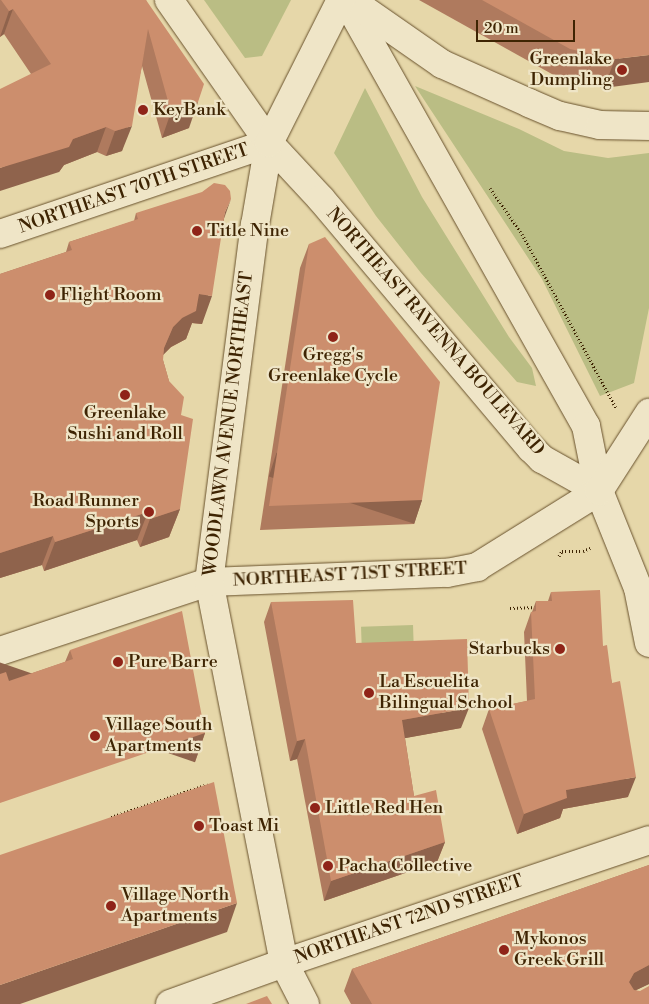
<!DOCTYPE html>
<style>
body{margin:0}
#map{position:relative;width:649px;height:1004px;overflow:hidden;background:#e6d7a9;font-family:"Libre Bodoni",serif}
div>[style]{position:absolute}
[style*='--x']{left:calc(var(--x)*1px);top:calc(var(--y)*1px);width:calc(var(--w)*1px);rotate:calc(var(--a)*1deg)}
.green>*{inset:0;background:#babd84;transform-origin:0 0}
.path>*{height:3px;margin-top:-1.5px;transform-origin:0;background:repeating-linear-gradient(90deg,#3e2403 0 1px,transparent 0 3.5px)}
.roads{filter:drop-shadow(0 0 1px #68512c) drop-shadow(0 0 1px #68512c)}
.street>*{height:28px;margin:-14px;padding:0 14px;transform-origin:14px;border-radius:14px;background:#efe5c7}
.secondary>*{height:28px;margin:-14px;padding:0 14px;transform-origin:14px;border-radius:14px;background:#efe5c7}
.wall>*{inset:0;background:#af7a5e}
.shaded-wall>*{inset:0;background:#8f634c;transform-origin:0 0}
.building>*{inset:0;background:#cc8e6d}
.dots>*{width:14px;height:14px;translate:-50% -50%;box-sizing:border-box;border:2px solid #efe5c7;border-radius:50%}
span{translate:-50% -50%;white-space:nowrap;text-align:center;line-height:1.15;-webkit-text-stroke:4.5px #efe5c7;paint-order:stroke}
.poi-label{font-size:18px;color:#3e2403}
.right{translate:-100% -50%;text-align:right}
.left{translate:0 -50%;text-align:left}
.street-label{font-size:18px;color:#3e2403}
.scale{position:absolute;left:476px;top:20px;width:99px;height:22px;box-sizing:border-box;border:2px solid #3e2403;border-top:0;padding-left:6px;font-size:15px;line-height:18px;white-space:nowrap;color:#3e2403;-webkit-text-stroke:4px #efe5c7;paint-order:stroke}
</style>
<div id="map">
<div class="green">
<i style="clip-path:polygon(204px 0,291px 0,262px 56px,245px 58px)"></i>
<i style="clip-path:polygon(415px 86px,519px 129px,564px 151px,608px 158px,649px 153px,649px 308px,634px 383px,600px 396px,542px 279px)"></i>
<i style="clip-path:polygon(365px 88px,422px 197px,509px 337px,532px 368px,536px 386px,517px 382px,421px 273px,376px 216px,334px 153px)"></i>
<i style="left:413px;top:625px;width:25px;height:52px;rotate:88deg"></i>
</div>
<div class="path">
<i style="--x:490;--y:188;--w:56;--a:55.2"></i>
<i style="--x:522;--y:234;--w:198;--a:61.6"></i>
<i style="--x:559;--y:556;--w:6;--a:-59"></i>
<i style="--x:562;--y:551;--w:21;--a:0"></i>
<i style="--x:583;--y:551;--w:8;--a:-23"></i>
<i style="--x:510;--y:608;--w:28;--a:-2"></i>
<i style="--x:111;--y:817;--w:102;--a:-18.8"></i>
</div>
<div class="roads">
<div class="street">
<i style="--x:0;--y:234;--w:284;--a:-18.7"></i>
<i style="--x:170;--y:1004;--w:121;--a:-19.8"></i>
<i style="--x:284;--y:963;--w:385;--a:-18.6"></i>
</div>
<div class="secondary">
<i style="--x:169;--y:0;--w:174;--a:55"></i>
<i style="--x:269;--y:143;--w:76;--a:47.1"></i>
<i style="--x:321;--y:199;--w:326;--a:49.9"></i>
<i style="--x:531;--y:448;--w:16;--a:45"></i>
<i style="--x:542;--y:459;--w:65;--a:29.3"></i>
<i style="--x:346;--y:0;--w:489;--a:60.6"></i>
<i style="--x:586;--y:426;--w:66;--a:78.7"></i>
<i style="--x:599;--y:491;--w:105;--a:68.1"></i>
<i style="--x:638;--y:588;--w:56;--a:78.7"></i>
<i style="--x:350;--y:0;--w:112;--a:34.8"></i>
<i style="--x:442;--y:64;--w:95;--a:24.1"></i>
<i style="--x:529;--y:103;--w:34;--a:23"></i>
<i style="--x:560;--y:116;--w:41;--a:12.7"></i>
<i style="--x:600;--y:125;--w:49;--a:1.2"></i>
<i style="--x:0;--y:651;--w:220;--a:-18.3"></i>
<i style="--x:209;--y:582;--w:238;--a:-2.2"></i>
<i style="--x:447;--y:573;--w:31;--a:-11"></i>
<i style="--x:477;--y:567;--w:144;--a:-31.9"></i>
<i style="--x:599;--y:491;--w:93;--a:-57.3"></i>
<i style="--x:305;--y:1004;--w:46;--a:-117.1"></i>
<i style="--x:284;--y:963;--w:388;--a:-101.1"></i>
<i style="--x:209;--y:582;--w:360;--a:-82.7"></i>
<i style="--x:255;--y:225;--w:83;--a:-80.3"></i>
<i style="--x:269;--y:143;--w:160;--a:-63.3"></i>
</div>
</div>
<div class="wall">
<i style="clip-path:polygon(0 0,146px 0,189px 128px,162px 138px,142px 66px,122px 151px,106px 156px,97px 152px,64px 165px,59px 172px,31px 74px,4px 34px,0 37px)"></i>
<i style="clip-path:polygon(419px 0,649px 0,604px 88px,559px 78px)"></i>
<i style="clip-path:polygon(136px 213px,224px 219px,202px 324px,192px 323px,186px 339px,171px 347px,163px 355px,163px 360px,169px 381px,180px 509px,169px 537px,140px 547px,137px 540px,44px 571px,42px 565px,0 578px,0 274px,66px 252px,69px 242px,134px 221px)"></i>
<i style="clip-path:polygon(309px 244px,422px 500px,414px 524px,260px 530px,300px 268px)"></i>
<i style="clip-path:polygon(551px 592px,603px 646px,612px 683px,628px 797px,563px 809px,560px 818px,517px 834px,482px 729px,489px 709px,527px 701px,524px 632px,531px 612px,532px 612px,536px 601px,548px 601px)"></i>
<i style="clip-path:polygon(271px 602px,356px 643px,461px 728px,405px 738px,414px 796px,445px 842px,437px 862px,324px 901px,297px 759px,290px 761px,264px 622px)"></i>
<i style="clip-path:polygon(70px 650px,205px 733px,195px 762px,9px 681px,65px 662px)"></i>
<i style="clip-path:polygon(649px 865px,649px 984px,636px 990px,649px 1004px,351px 1004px,344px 991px,352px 969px)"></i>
</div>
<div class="shaded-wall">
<i style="clip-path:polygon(13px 9px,4px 34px,0 37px,9px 11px)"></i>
<i style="clip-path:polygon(649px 55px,649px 82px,604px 88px,615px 59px)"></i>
<i style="clip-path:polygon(198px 102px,189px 128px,162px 138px,171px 112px)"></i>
<i style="clip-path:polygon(132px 126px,122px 151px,106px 156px,115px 131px)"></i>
<i style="clip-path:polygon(106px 127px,97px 152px,64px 165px,59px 172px,0 191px,0 168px,73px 139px)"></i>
<i style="clip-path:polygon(231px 199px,221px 227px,225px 212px)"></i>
<i style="clip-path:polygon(199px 294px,212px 296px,202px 324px,192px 323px,186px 339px,171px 347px,163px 355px,164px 348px,173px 327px,182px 318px)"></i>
<i style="left:422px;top:500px;width:25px;height:153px;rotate:108deg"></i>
<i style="clip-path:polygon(180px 509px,169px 537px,140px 547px,150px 519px)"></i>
<i style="clip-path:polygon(148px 512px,137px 540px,44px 571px,55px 542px)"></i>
<i style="clip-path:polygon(53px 536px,42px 565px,0 578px,0 553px)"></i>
<i style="clip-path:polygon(469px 708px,461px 728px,395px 740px,402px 720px)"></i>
<i style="left:205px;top:733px;width:31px;height:217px;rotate:109deg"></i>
<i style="clip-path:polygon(305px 739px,297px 759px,290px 761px,297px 741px)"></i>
<i style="clip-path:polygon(636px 777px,628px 797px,563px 809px,560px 818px,517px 834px,524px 814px,566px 790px)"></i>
<i style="clip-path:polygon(445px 842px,437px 862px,324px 901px,331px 881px)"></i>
<i style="clip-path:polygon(237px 903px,227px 932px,20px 1004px,0 1004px,0 985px)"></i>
<i style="clip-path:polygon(649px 965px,649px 984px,626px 995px,629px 982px,634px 973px)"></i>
</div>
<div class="building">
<i style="clip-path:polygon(1px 0,146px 0,204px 84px,198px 102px,171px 112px,148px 29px,132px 126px,115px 131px,106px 127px,73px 139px,69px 147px,0 168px,0 89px,51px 64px,13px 9px,9px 11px)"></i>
<i style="clip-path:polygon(482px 0,649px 0,649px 55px,615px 59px,570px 49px)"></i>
<i style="clip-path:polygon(214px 183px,225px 185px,230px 191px,231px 199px,225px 212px,212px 296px,199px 294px,196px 311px,182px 318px,173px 327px,164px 348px,163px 360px,169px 381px,184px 397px,181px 415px,193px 419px,180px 509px,150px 519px,148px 512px,55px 542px,53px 536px,0 553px,0 274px,72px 250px,69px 242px,138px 219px,136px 213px,202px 192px)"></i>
<i style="clip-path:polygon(325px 237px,440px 382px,422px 500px,269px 506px,309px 244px)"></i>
<i style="clip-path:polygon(600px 590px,603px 646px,607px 645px,612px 683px,620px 681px,636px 777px,566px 790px,567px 798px,524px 814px,489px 709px,535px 699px,531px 612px,536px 611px,536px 601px,552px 601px,551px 592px)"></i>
<i style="clip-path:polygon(353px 600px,356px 643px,467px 639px,469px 708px,402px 720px,414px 796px,436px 790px,445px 842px,331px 881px,305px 739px,297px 741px,271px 602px)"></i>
<i style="clip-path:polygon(182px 611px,205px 733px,0 803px,0 674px,6px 672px,9px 681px,73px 659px,70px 650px)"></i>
<i style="clip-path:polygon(214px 782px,237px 903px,0 985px,0 855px)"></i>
<i style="clip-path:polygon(649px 865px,649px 965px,634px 973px,629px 982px,634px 990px,640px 991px,649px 986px,649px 1004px,372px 1004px,352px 969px)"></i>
<i style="clip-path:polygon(267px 996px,272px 1004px,246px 1004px)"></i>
</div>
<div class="dots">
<i style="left:622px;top:70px;background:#8f2418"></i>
<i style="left:143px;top:110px;background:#8f2418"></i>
<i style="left:197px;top:231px;background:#8f2418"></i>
<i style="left:50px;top:295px;background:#8f2418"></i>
<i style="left:333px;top:337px;background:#8f2418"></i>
<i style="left:125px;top:395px;background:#8f2418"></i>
<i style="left:149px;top:512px;background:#8f2418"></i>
<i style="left:560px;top:649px;background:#8f2418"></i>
<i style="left:118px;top:662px;background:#8f2418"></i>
<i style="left:369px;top:693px;background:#8f2418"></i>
<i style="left:95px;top:736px;background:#8f2418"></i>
<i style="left:315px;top:808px;background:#8f2418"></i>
<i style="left:199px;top:826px;background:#8f2418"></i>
<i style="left:328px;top:866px;background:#8f2418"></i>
<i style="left:111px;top:906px;background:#8f2418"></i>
<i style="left:504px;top:950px;background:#8f2418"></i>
</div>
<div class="poi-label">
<span class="right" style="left:612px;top:70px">Greenlake<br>Dumpling</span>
<span class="left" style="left:153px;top:110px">KeyBank</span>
<span class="left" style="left:207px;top:231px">Title Nine</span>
<span class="left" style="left:60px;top:295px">Flight Room</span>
<span style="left:333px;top:366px">Gregg's<br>Greenlake Cycle</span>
<span style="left:125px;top:424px">Greenlake<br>Sushi and Roll</span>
<span class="right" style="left:139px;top:512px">Road Runner<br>Sports</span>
<span class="right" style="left:550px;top:649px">Starbucks</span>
<span class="left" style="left:128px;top:662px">Pure Barre</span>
<span class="left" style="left:379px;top:693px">La Escuelita<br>Bilingual School</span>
<span class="left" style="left:105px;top:736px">Village South<br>Apartments</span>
<span class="left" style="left:325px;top:808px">Little Red Hen</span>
<span class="left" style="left:209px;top:826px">Toast Mi</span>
<span class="left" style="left:338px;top:866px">Pacha Collective</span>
<span class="left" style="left:121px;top:906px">Village North<br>Apartments</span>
<span class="left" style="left:514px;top:950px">Mykonos<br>Greek Grill</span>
</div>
<div class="street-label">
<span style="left:134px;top:189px;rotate:-19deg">NORTHEAST 70TH STREET</span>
<span style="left:435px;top:332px;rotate:49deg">NORTHEAST RAVENNA BOULEVARD</span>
<span style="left:229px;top:424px;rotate:-83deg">WOODLAWN AVENUE NORTHEAST</span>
<span style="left:350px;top:575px;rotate:-3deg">NORTHEAST 71ST STREET</span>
<span style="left:409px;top:920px;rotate:-19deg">NORTHEAST 72ND STREET</span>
</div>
<div class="scale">20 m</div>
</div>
